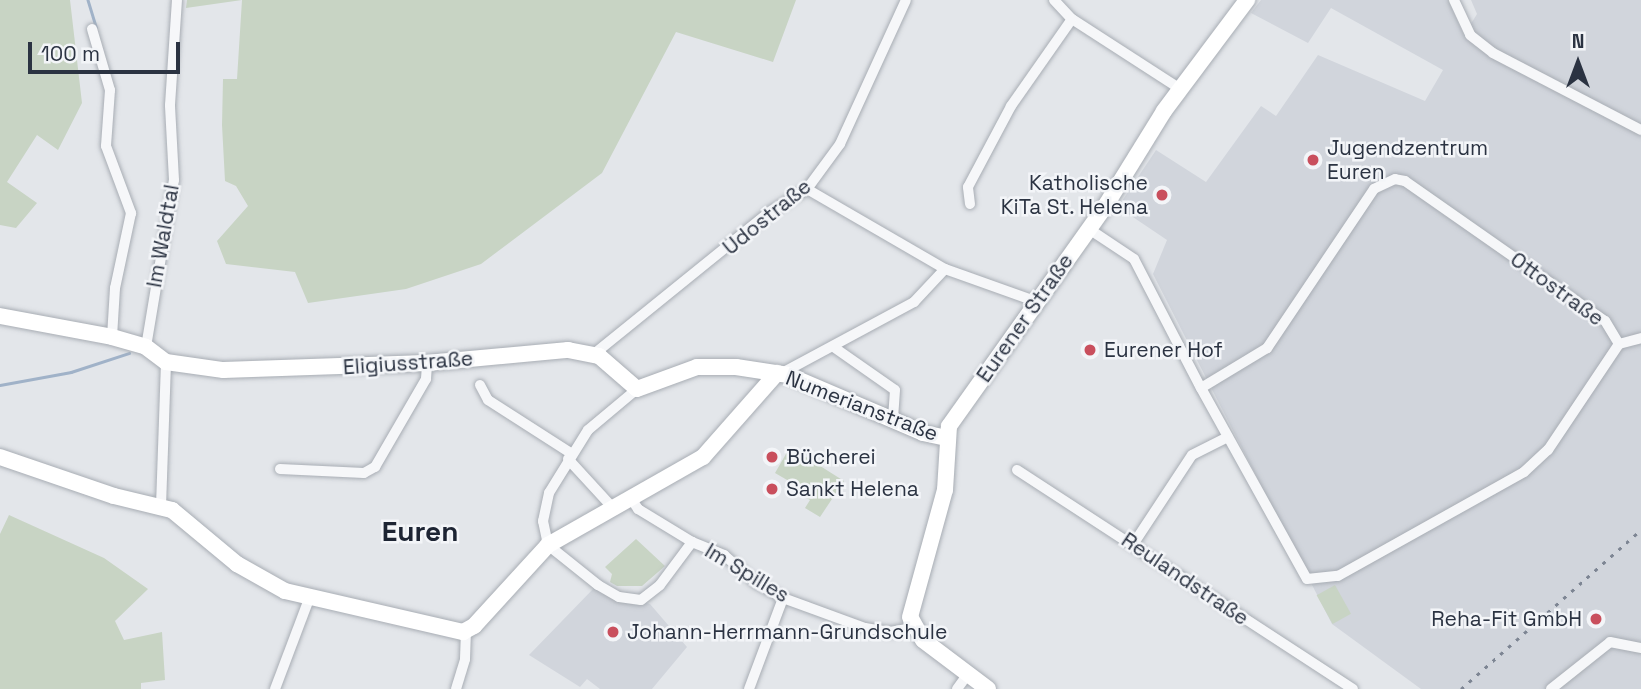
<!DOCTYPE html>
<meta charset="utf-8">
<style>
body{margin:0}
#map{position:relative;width:1641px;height:689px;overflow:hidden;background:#e3e6ea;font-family:"Space Grotesk",sans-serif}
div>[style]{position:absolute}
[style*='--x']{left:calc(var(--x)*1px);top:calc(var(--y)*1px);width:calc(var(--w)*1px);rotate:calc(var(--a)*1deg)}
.built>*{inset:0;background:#d1d5dc}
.green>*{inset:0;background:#c8d4c4;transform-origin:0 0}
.stream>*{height:2.5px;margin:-1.25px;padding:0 1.25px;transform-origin:1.25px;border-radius:1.25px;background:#a0b2c8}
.roads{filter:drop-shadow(0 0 2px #a8adb4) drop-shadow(0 0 2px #a8adb4)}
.street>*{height:10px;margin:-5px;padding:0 5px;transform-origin:5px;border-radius:5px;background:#f6f7f9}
.secondary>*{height:16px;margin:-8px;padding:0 8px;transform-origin:8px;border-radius:8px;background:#fff}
.rail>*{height:2.5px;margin-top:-1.25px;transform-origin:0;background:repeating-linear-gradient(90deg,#7d8593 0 3.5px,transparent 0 10.5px)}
.dots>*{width:19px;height:19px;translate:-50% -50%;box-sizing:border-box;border:4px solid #f3f5f8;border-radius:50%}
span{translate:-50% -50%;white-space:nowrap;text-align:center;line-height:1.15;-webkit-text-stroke:5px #f3f5f8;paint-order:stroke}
.poi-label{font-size:21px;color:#2b3342}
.left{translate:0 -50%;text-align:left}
.right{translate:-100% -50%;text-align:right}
.street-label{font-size:21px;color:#2b3342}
.district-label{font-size:28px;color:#1d2433;font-weight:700}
.north{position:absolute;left:1543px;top:28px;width:70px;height:70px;-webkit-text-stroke:5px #f3f5f8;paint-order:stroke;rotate:0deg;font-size:19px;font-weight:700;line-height:28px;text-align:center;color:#2b3342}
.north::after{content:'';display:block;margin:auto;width:24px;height:32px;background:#2b3342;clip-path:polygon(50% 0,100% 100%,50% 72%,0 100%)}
.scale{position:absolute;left:28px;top:42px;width:152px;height:32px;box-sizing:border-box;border:4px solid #2b3342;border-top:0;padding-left:9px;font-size:21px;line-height:24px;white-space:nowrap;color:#2b3342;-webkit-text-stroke:5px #f3f5f8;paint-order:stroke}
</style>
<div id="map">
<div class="built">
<i style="clip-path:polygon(1261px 0,1448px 0,1464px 35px,1477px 14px,1471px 0,1641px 0,1641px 689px,1421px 689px,1332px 624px,1153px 274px,1167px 240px,1118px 207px,1156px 150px,1206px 182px,1261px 106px,1276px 116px,1318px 55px,1425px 101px,1443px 70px,1331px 8px,1308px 43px,1251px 13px)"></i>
<i style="clip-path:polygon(594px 588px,650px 604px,687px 647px,652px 689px,600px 689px,587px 679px,580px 687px,529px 655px)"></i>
</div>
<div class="green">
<i style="clip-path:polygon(0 0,70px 0,82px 103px,58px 150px,37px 135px,7px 182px,37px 203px,16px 228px,0 225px)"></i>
<i style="clip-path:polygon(187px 0,242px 0,186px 8px)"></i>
<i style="clip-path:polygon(242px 0,796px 0,773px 62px,676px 32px,602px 173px,481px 264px,406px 289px,308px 303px,295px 272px,226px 264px,217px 241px,248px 206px,236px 186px,225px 181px,222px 125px,223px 79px,237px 79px)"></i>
<i style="clip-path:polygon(790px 447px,844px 481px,820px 517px,805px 508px,810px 500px,801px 495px,801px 488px,775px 473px)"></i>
<i style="clip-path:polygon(9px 515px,104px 558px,148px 589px,115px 621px,124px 640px,162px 632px,165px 680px,141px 683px,141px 689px,0 689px,0 534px)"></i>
<i style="clip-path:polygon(636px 539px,665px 566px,642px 586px,617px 586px,610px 582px,612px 574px,605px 567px)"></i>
<i style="left:1335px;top:585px;width:33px;height:21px;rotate:61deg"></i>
</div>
<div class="stream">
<i style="--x:88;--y:0;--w:28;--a:73"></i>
<i style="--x:0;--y:385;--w:72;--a:-10.4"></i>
<i style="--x:71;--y:372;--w:61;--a:-18.1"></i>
</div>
<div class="roads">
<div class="street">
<i style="--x:1054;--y:0;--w:26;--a:47"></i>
<i style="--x:1072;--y:19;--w:129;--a:32.9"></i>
<i style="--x:1454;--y:0;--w:38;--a:65"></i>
<i style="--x:1470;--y:35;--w:29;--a:38"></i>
<i style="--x:1493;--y:53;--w:167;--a:27.5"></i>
<i style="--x:92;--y:29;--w:64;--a:73.6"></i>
<i style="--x:110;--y:90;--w:56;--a:94.1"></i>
<i style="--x:106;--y:146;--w:72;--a:69.5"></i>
<i style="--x:131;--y:213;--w:77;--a:102"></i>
<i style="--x:115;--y:288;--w:49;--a:93.5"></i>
<i style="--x:807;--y:189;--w:160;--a:30.1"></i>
<i style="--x:945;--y:269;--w:96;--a:19.6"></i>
<i style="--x:970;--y:204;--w:17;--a:-97"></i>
<i style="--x:968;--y:187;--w:92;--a:-62"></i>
<i style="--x:1011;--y:106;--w:106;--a:-55"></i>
<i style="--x:1089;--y:229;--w:54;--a:33.7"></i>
<i style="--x:1134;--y:259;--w:145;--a:62.6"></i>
<i style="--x:1201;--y:388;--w:218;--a:61"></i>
<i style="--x:1307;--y:579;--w:31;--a:-6"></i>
<i style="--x:1338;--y:576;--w:213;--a:-29.2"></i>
<i style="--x:1524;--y:472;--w:33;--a:-43"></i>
<i style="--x:1548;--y:450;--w:128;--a:-56.2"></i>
<i style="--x:1619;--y:344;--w:27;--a:-121"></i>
<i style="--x:1605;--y:321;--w:244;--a:-145"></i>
<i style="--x:1405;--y:181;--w:10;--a:-169"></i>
<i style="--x:1395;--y:179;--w:23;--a:155"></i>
<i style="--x:1374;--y:189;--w:192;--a:123.9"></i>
<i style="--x:1267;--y:348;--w:77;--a:148.8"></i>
<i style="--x:1619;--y:344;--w:23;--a:-15"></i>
<i style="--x:146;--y:347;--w:169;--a:-80.5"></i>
<i style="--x:174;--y:180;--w:75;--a:-93.1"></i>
<i style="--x:170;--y:105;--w:105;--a:-86.2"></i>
<i style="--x:835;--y:348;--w:73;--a:35"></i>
<i style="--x:895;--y:390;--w:28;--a:94"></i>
<i style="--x:594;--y:354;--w:224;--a:-39"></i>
<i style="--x:768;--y:213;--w:46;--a:-31.6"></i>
<i style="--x:807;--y:189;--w:56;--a:-53.7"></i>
<i style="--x:840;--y:144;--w:158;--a:-65.4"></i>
<i style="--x:784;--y:372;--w:148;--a:-28.3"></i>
<i style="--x:914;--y:302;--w:45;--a:-46.8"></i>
<i style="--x:480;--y:385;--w:17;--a:62"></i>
<i style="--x:488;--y:400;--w:100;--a:32.7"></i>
<i style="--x:637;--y:389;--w:64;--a:140.1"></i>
<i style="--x:588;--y:430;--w:74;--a:121.8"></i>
<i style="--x:549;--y:493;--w:29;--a:102"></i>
<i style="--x:543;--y:521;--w:25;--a:78"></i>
<i style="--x:548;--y:545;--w:64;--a:38.7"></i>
<i style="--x:598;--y:585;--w:24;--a:30"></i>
<i style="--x:619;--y:597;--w:22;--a:8"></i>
<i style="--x:641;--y:600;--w:24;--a:-38"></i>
<i style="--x:660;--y:585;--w:54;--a:-53.3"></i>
<i style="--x:568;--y:459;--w:68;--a:47.4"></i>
<i style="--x:280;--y:469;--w:84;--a:2.7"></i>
<i style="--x:364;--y:473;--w:13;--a:-29"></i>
<i style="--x:375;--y:467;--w:102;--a:-59.9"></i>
<i style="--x:426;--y:379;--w:16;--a:-86"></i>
<i style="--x:1017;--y:470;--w:401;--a:33.1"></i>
<i style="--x:632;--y:500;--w:11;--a:56"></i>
<i style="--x:638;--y:509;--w:63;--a:31.4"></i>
<i style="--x:692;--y:542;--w:35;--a:22"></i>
<i style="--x:724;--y:555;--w:43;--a:41.2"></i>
<i style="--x:756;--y:583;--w:31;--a:29"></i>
<i style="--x:783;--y:598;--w:87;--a:20.1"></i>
<i style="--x:865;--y:628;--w:25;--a:9"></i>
<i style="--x:890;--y:632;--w:23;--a:-10"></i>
<i style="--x:161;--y:506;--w:144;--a:-88"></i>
<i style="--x:1134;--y:543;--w:105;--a:-56.6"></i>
<i style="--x:1192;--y:455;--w:40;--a:-26.6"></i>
<i style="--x:275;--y:689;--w:96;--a:-69.3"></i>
<i style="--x:456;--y:689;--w:31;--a:-73"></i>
<i style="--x:465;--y:659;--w:28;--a:-88"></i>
<i style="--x:749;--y:689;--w:97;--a:-69.5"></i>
<i style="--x:957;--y:689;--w:17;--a:-54"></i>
<i style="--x:1551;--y:689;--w:75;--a:-38.5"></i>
<i style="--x:1610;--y:642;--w:32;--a:11"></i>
</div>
<div class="secondary">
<i style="--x:0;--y:316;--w:114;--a:10.6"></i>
<i style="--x:112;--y:337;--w:35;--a:16"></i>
<i style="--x:146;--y:347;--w:25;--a:37"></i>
<i style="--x:166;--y:362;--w:58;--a:8"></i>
<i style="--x:223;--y:370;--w:204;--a:-2"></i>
<i style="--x:427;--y:363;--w:142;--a:-5.3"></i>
<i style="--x:568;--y:350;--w:32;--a:11"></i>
<i style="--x:599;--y:356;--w:50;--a:41"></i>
<i style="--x:637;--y:389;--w:64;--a:-20.1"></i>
<i style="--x:697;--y:367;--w:39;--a:0"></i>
<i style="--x:736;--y:367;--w:53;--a:8.7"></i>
<i style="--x:788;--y:375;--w:147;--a:23.2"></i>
<i style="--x:923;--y:433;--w:25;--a:12"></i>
<i style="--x:0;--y:457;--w:120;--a:18.9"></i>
<i style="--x:114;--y:496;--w:60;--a:13.6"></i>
<i style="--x:172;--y:510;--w:85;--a:39.7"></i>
<i style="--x:237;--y:564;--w:55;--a:29.4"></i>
<i style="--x:285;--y:591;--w:183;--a:13"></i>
<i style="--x:463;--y:632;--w:13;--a:-29"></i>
<i style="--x:474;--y:626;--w:110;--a:-47.6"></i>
<i style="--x:548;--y:545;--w:178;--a:-29.6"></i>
<i style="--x:703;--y:457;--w:112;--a:-48.6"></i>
<i style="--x:988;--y:689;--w:81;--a:-143"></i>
<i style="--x:923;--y:640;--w:26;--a:-119"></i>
<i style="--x:910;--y:617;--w:132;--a:-74.6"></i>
<i style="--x:945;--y:490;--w:64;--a:-86.4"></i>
<i style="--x:949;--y:426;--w:271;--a:-54.6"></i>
<i style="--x:1106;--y:205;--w:110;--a:-58.3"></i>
<i style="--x:1164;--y:111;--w:139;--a:-53.2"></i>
</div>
</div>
<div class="rail">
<i style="--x:1461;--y:689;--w:240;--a:-41.5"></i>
</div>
<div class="dots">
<i style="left:1313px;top:160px;background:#c94f5d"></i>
<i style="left:1162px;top:195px;background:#c94f5d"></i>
<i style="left:1090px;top:350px;background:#c94f5d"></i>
<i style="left:772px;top:457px;background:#c94f5d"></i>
<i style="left:772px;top:489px;background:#c94f5d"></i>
<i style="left:1596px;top:619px;background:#c94f5d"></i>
<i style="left:613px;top:632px;background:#c94f5d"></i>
</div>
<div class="poi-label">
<span class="left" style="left:1327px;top:160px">Jugendzentrum<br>Euren</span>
<span class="right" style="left:1148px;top:195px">Katholische<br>KiTa St. Helena</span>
<span class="left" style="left:1104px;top:350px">Eurener Hof</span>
<span class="left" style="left:786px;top:457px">Bücherei</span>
<span class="left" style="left:786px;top:489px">Sankt Helena</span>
<span class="right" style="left:1582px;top:619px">Reha-Fit GmbH</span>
<span class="left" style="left:627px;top:632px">Johann-Herrmann-Grundschule</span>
</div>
<div class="street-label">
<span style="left:767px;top:217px;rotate:-39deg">Udostraße</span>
<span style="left:163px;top:236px;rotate:-80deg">Im Waldtal</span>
<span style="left:1557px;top:289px;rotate:36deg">Ottostraße</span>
<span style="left:1025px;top:318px;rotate:-55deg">Eurener Straße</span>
<span style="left:408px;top:363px;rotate:-4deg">Eligiusstraße</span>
<span style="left:862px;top:406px;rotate:21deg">Numerianstraße</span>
<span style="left:747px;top:573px;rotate:31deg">Im Spilles</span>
<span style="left:1185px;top:579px;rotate:34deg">Reulandstraße</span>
</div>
<div class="district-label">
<span style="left:420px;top:531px">Euren</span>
</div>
<div class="north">N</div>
<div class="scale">100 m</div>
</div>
